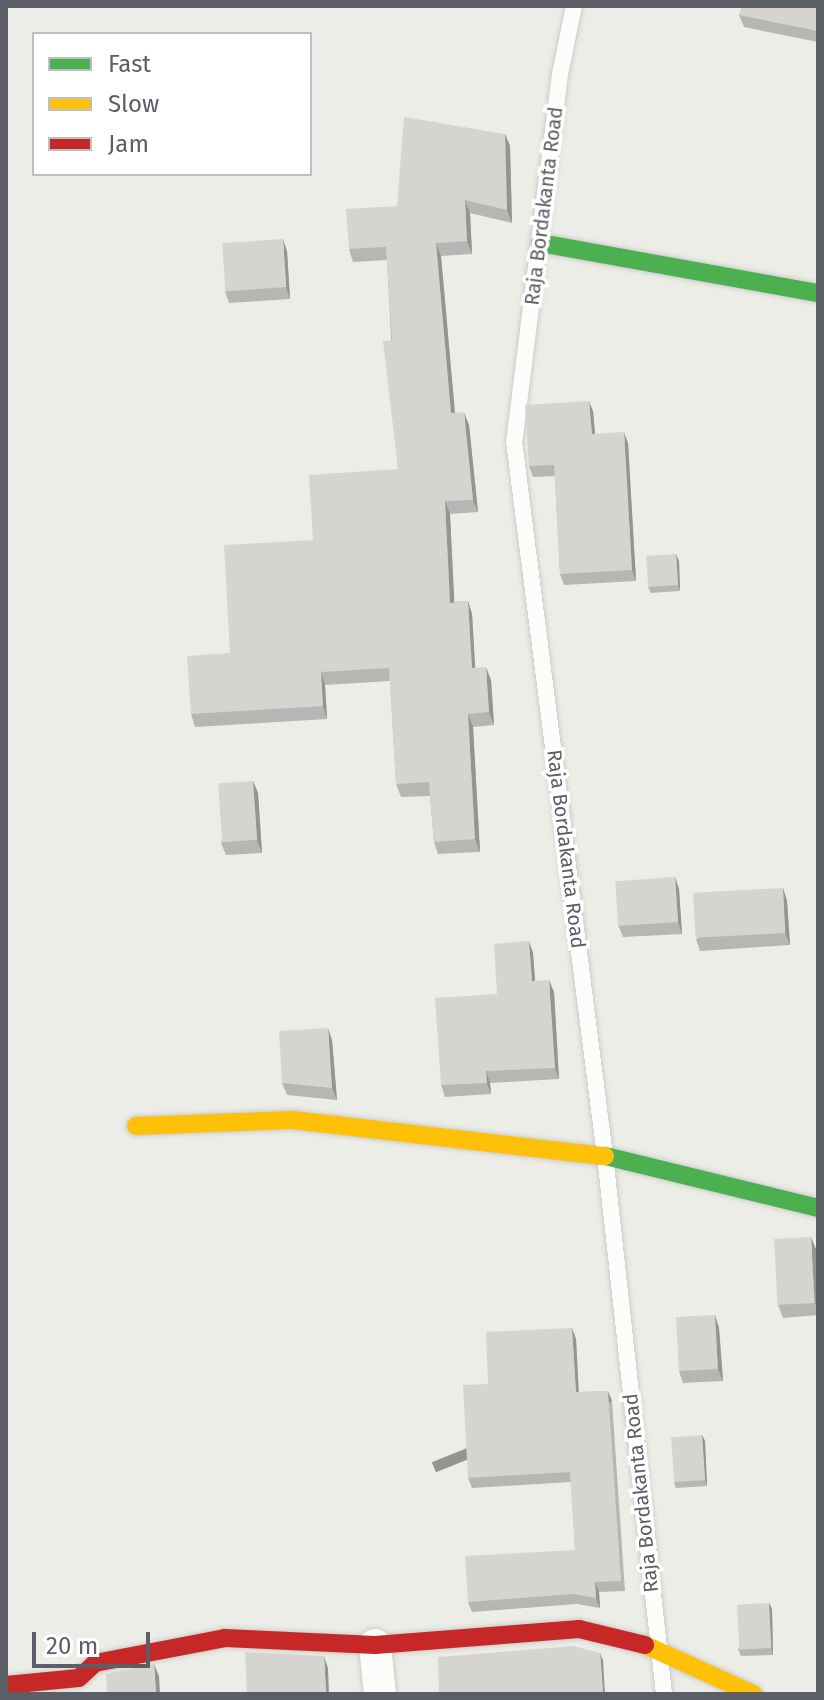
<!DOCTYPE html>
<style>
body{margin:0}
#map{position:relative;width:824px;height:1700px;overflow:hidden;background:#edede7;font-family:"Fira Sans",sans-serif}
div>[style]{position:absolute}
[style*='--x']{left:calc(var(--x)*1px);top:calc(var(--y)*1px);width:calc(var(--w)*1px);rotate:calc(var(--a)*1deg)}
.roads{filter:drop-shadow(0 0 2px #cbcbca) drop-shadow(0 0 2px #cbcbca)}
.lane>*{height:16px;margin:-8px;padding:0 8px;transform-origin:8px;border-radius:8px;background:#fcfcfb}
.street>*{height:32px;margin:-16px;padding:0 16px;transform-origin:16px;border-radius:16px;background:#fcfcfb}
.fast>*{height:18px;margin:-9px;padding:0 9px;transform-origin:9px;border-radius:9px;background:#4caf50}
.slow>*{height:18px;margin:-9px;padding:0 9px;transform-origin:9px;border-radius:9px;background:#ffc107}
.jam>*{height:18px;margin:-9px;padding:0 9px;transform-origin:9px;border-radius:9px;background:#c62828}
.wall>*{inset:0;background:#b7b6b4}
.shaded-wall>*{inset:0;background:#959492;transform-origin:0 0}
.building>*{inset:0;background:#d5d4d1;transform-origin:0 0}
span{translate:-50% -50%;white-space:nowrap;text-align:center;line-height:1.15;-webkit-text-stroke:7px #fff;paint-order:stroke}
.street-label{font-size:20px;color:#5c5e66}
.frame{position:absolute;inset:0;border:8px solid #5c5e66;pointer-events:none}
.legend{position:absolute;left:32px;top:32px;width:280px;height:144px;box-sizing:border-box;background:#fff;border:2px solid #bebfc2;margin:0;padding:10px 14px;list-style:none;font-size:24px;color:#5c5e66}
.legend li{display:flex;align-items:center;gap:16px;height:40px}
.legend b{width:40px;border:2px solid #bebfc2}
.scale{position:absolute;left:32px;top:1632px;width:118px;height:36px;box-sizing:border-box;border:4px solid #5c5e66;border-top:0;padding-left:10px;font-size:24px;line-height:28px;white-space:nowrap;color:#5c5e66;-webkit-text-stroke:6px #fff;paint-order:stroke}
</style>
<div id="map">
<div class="roads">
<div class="lane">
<i style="--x:574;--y:6;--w:69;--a:101.6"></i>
<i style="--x:560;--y:74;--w:370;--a:97.1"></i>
<i style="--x:514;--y:441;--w:721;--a:82.75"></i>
<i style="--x:605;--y:1156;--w:541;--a:83.74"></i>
</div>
<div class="street">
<i style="--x:375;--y:1645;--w:49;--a:84.2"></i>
</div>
<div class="fast">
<i style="--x:540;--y:243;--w:282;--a:10.2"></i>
<i style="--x:605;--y:1156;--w:219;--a:13.7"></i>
</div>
<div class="slow">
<i style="--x:136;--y:1126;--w:156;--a:-2.2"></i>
<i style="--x:292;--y:1120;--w:315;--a:6.6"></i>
<i style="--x:645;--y:1645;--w:119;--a:24.4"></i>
</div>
<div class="jam">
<i style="--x:6;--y:1685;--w:73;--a:-5.5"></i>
<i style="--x:79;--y:1678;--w:22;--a:-43"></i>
<i style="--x:95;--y:1663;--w:132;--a:-10.9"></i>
<i style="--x:225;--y:1638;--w:150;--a:2.7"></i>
<i style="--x:375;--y:1645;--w:205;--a:-4.5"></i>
<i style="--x:579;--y:1629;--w:68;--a:13.6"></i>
</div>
</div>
<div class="wall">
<i style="clip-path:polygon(818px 6px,818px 42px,744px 27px,739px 15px)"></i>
<i style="clip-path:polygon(505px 134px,510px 146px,512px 223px,470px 213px,472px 254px,441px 256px,455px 412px,469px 425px,478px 512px,450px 514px,454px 602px,468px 601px,472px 614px,475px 668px,491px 680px,494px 725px,473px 727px,480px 852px,438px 854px,434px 842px,430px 796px,401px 797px,396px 784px,390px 681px,325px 685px,327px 719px,195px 727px,191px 714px,230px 653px,313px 540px,398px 469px,387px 260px,353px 262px,349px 249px,397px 206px)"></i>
<i style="clip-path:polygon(287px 251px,290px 299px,229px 303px,225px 291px)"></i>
<i style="clip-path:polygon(593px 411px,595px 434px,628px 443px,636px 581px,564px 585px,560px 574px,555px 476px,533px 477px,529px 466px)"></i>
<i style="clip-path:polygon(679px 561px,680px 591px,651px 593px,648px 587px)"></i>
<i style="clip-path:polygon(253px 781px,258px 793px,262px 853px,226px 855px,221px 843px)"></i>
<i style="clip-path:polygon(675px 877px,679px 889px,682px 934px,623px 937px,618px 925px)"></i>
<i style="clip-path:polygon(783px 888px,787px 901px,790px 945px,700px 951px,696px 939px)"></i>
<i style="clip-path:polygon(529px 941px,533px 953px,535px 981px,554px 992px,559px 1079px,490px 1083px,491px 1094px,445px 1097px,441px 1085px)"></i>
<i style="clip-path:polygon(332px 1040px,337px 1100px,287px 1095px,282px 1083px)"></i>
<i style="clip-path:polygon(816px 1249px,818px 1287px,818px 1315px,783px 1318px,778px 1305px)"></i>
<i style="clip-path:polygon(715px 1315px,719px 1328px,723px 1381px,683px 1383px,679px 1371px)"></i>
<i style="clip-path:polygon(572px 1328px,576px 1339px,579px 1392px,608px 1391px,612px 1401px,625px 1591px,599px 1592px,600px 1608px,577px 1604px,472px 1612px,468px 1602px,575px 1550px,571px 1482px,472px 1488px,468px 1478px,488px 1384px)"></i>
<i style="clip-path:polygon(702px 1435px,705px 1441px,707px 1486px,676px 1488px,674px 1482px)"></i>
<i style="clip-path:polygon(769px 1603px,772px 1609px,773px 1655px,741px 1656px,738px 1649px)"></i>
</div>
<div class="shaded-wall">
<i style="clip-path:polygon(505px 134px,510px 146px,512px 223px,507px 210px)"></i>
<i style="clip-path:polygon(465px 200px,470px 213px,472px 254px,467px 241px)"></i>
<i style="clip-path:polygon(283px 239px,287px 251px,290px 299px,286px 287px)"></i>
<i style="clip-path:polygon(436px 243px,441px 256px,456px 426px,451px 413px)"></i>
<i style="clip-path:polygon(589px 401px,593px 411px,596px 445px,592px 434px)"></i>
<i style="clip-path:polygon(464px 412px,469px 425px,478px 512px,473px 500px)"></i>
<i style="clip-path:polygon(624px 432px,628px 443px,636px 581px,632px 570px)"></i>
<i style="clip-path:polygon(445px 501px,450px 514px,455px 616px,450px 603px)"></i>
<i style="clip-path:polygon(676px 554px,679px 561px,680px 591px,678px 585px)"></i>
<i style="clip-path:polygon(468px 601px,472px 614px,476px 681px,472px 668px)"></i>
<i style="clip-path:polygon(486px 667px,491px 680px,494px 725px,489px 712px)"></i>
<i style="clip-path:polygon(321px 672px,325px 685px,327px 719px,323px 706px)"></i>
<i style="clip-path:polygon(468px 714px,473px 727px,480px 852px,475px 839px)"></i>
<i style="clip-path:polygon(253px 781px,258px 793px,262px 853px,257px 840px)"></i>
<i style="clip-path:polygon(675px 877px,679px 889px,682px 934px,678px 922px)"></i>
<i style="clip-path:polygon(783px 888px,787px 901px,790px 945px,785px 933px)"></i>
<i style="clip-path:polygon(529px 941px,533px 953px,536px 993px,532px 981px)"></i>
<i style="clip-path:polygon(549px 980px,554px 992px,559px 1079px,555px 1068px)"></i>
<i style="clip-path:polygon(328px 1028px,332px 1040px,337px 1100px,332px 1088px)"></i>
<i style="clip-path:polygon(486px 1071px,490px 1083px,491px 1094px,487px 1083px)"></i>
<i style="clip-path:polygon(811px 1237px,816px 1249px,818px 1310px,815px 1303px)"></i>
<i style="clip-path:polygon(715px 1315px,719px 1328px,723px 1381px,718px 1369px)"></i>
<i style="clip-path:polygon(572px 1328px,576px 1339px,579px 1402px,576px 1392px)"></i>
<i style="left:608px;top:1391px;width:11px;height:190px;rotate:68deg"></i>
<i style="clip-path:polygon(702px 1435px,705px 1441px,707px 1486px,705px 1480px)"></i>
<i style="clip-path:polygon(595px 1582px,599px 1592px,600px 1608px,596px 1598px)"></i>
<i style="clip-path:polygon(769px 1603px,772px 1609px,773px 1655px,771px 1648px)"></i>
<i style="clip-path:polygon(600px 1653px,603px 1660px,605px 1694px,603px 1694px)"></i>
<i style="clip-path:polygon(324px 1656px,328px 1668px,329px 1694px,326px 1694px)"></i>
<i style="clip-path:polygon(154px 1664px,159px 1676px,160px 1694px,156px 1694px)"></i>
</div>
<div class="building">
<i style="clip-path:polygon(742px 6px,818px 6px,818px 31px,739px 15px)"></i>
<i style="clip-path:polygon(404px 117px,505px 134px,507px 210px,465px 200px,467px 241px,436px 243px,451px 413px,464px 412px,473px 500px,445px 501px,450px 603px,468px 601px,472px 668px,486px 667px,489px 712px,468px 714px,475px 839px,434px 842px,429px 782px,396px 784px,389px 668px,321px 672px,323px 706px,191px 714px,187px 656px,230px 653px,224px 545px,313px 540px,309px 475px,398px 469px,383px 341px,392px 340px,386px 247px,349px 249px,346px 209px,397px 206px)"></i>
<i style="left:283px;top:239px;width:48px;height:61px;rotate:86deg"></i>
<i style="clip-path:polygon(589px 401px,592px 434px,624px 432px,632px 570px,560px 574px,554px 465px,529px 466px,525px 405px)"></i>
<i style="left:676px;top:554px;width:31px;height:30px;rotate:86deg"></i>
<i style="left:253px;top:781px;width:59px;height:35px;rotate:86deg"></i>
<i style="left:675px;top:877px;width:45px;height:60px;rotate:86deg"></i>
<i style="left:783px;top:888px;width:45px;height:90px;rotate:87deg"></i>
<i style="clip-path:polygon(529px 941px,532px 981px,549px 980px,555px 1068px,486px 1071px,487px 1083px,441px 1085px,435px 998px,497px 994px,494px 944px)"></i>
<i style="clip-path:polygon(328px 1028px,332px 1088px,282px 1083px,279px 1031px)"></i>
<i style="left:811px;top:1237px;width:66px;height:37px;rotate:87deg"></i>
<i style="left:715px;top:1315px;width:54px;height:39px;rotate:87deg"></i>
<i style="clip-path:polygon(572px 1328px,576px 1392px,608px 1391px,621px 1581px,595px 1582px,596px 1598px,573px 1594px,468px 1602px,465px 1556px,575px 1550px,570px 1472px,468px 1478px,463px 1385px,488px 1384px,486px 1332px)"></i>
<i style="left:702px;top:1435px;width:45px;height:31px;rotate:86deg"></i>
<i style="left:769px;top:1603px;width:45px;height:32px;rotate:87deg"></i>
<i style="clip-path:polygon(574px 1646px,600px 1653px,603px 1694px,439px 1694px,438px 1657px)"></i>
<i style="clip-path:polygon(245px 1652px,324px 1656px,326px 1694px,247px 1694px)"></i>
<i style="clip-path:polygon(154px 1664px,156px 1694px,107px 1694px,106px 1674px)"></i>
</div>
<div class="street-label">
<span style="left:544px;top:206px;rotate:-83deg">Raja Bordakanta Road</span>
<span style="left:566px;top:849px;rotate:83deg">Raja Bordakanta Road</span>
<span style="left:641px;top:1493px;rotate:-96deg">Raja Bordakanta Road</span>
</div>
<div class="frame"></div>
<ul class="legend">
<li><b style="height:10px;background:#4caf50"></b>Fast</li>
<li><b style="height:10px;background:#ffc107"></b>Slow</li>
<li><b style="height:10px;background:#c62828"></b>Jam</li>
</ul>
<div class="scale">20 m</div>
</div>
